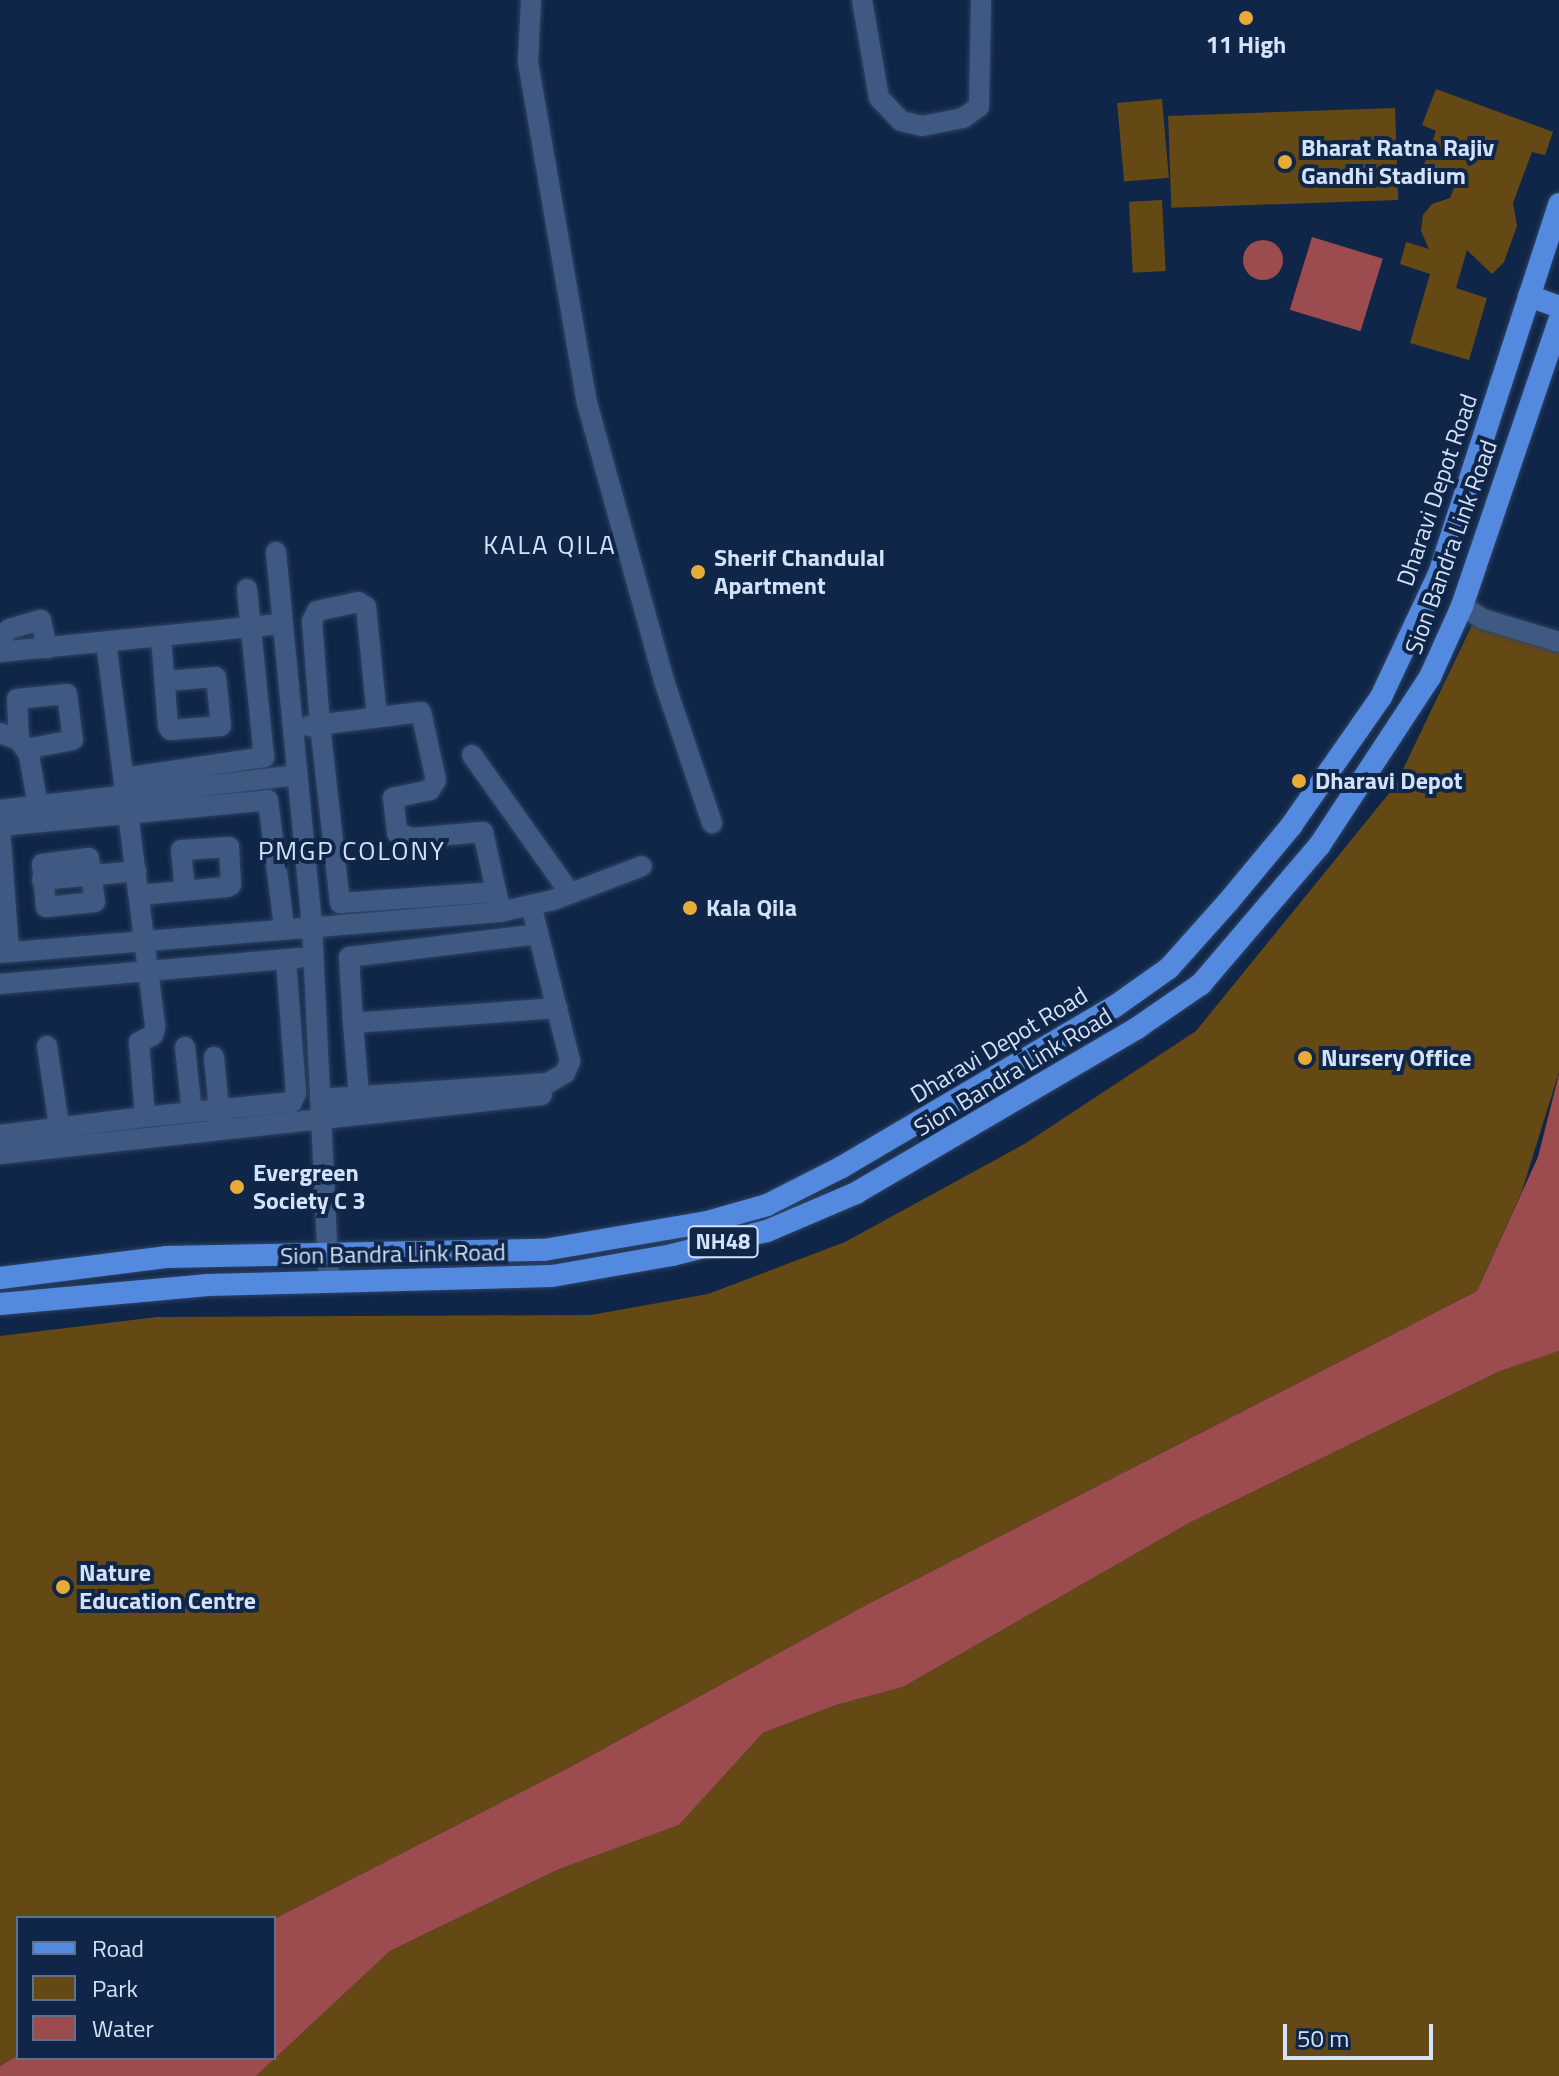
<!DOCTYPE html>
<style>
body{margin:0}
#map{position:relative;width:1559px;height:2076px;overflow:hidden;background:#102648;font-family:"Titillium Web",sans-serif}
div>[style]{position:absolute}
[style*='--x']{left:calc(var(--x)*1px);top:calc(var(--y)*1px);width:calc(var(--w)*1px);rotate:calc(var(--a)*1deg)}
.green>*{inset:0;background:#654915;transform-origin:0 0}
.water>*{inset:0;background:#9c4c4f;transform-origin:0 0}
.round{border-radius:50%}
.roads{filter:drop-shadow(0 0 2px #2f4464) drop-shadow(0 0 2px #2f4464)}
.minor>*{height:20px;margin:-10px;padding:0 10px;transform-origin:10px;border-radius:10px;background:#3f5983}
.primary>*{height:22px;margin:-11px;padding:0 11px;transform-origin:11px;border-radius:11px;background:#538ae0}
.dots>*{width:22px;height:22px;translate:-50% -50%;box-sizing:border-box;border:4px solid #102648;border-radius:50%}
span{translate:-50% -50%;white-space:nowrap;text-align:center;line-height:1.15;-webkit-text-stroke:8px #102648;paint-order:stroke}
.shield-label span{padding:2px 6px;background:#102648;border:2px solid;border-radius:6px;-webkit-text-stroke-width:0}
.shield-label{font-size:22px;color:#d3e2f9;font-weight:700}
.poi-label{font-size:24px;color:#d3e2f9;font-weight:700}
.left{translate:0 -50%;text-align:left}
.street-label{font-size:24px;color:#d3e2f9}
.neighbourhood-label{font-size:26px;color:#d3e2f9;letter-spacing:2px}
.legend{position:absolute;left:16px;top:1916px;width:260px;height:144px;box-sizing:border-box;background:#102648;border:2px solid #5e718f;margin:0;padding:10px 14px;list-style:none;font-size:24px;color:#d3e2f9}
.legend li{display:flex;align-items:center;gap:16px;height:40px}
.legend b{width:40px;border:2px solid #5e718f}
.scale{position:absolute;left:1283px;top:2024px;width:150px;height:36px;box-sizing:border-box;border:4px solid #d3e2f9;border-top:0;padding-left:10px;font-size:24px;line-height:28px;white-space:nowrap;color:#d3e2f9;-webkit-text-stroke:6px #102648;paint-order:stroke}
</style>
<div id="map">
<div class="green">
<i style="clip-path:polygon(1436px 89px,1553px 132px,1545px 155px,1532px 152px,1513px 203px,1517px 226px,1504px 262px,1492px 274px,1467px 250px,1456px 288px,1487px 298px,1469px 360px,1410px 343px,1430px 274px,1400px 264px,1406px 242px,1429px 249px,1421px 231px,1423px 215px,1432px 204px,1450px 198px,1456px 183px,1422px 170px,1436px 131px,1422px 125px)"></i>
<i style="left:1162px;top:99px;width:79px;height:45px;rotate:85deg"></i>
<i style="left:1395px;top:108px;width:92px;height:227px;rotate:88deg"></i>
<i style="left:1162px;top:200px;width:71px;height:33px;rotate:87deg"></i>
<i style="clip-path:polygon(1474px 621px,1559px 651px,1559px 1072px,1522px 1191px,1477px 1291px,868px 1604px,572px 1766px,274px 1919px,18px 1918px,18px 2055px,0 2066px,0 1336px,157px 1317px,591px 1315px,708px 1294px,845px 1242px,1026px 1143px,1196px 1031px,1395px 786px)"></i>
<i style="clip-path:polygon(1559px 1351px,1559px 2076px,256px 2076px,390px 1951px,557px 1870px,679px 1825px,763px 1733px,836px 1705px,903px 1687px,1189px 1523px,1498px 1372px)"></i>
</div>
<div class="water">
<i style="left:1312px;top:237px;width:74px;height:76px;rotate:17deg"></i>
<i class="round" style="left:1243px;top:240px;width:40px;height:40px"></i>
<i style="clip-path:polygon(1559px 1074px,1559px 1351px,1498px 1372px,1189px 1523px,903px 1687px,836px 1705px,763px 1733px,679px 1825px,557px 1870px,390px 1951px,256px 2076px,0 2076px,0 2066px,18px 2055px,274px 2058px,274px 1919px,572px 1766px,868px 1604px,1477px 1291px,1538px 1157px)"></i>
</div>
<div class="roads">
<div class="minor">
<i style="--x:531;--y:0;--w:62;--a:92.8"></i>
<i style="--x:528;--y:62;--w:346;--a:80.2"></i>
<i style="--x:587;--y:403;--w:292;--a:74.5"></i>
<i style="--x:665;--y:684;--w:147;--a:71.3"></i>
<i style="--x:862;--y:0;--w:99;--a:80.2"></i>
<i style="--x:879;--y:98;--w:32;--a:46"></i>
<i style="--x:901;--y:121;--w:22;--a:13"></i>
<i style="--x:922;--y:126;--w:42;--a:-11"></i>
<i style="--x:963;--y:118;--w:19;--a:-35"></i>
<i style="--x:979;--y:107;--w:107;--a:-88.9"></i>
<i style="--x:276;--y:552;--w:375;--a:84.5"></i>
<i style="--x:312;--y:925;--w:356;--a:87.3"></i>
<i style="--x:1462;--y:606;--w:25;--a:32"></i>
<i style="--x:1483;--y:619;--w:79;--a:16.8"></i>
<i style="--x:161;--y:637;--w:89;--a:85.5"></i>
<i style="--x:168;--y:726;--w:4;--a:63"></i>
<i style="--x:170;--y:730;--w:51;--a:-4.5"></i>
<i style="--x:221;--y:726;--w:49;--a:-95.8"></i>
<i style="--x:216;--y:677;--w:51;--a:175.5"></i>
<i style="--x:0;--y:639;--w:13;--a:-48"></i>
<i style="--x:9;--y:629;--w:33;--a:-16"></i>
<i style="--x:41;--y:620;--w:29;--a:78"></i>
<i style="--x:106;--y:642;--w:388;--a:82.7"></i>
<i style="--x:155;--y:1027;--w:8;--a:104"></i>
<i style="--x:153;--y:1035;--w:16;--a:153"></i>
<i style="--x:139;--y:1042;--w:75;--a:85.4"></i>
<i style="--x:145;--y:1117;--w:148;--a:-5.8"></i>
<i style="--x:292;--y:1102;--w:10;--a:-66"></i>
<i style="--x:296;--y:1093;--w:133;--a:-94.3"></i>
<i style="--x:0;--y:652;--w:284;--a:-5.7"></i>
<i style="--x:377;--y:717;--w:111;--a:-95.7"></i>
<i style="--x:366;--y:607;--w:9;--a:-148"></i>
<i style="--x:358;--y:602;--w:42;--a:167.6"></i>
<i style="--x:317;--y:611;--w:11;--a:117"></i>
<i style="--x:312;--y:621;--w:104;--a:85.6"></i>
<i style="--x:320;--y:725;--w:179;--a:83.6"></i>
<i style="--x:340;--y:903;--w:157;--a:-4"></i>
<i style="--x:309;--y:726;--w:113;--a:-7.1"></i>
<i style="--x:421;--y:712;--w:70;--a:77.6"></i>
<i style="--x:436;--y:780;--w:12;--a:121"></i>
<i style="--x:430;--y:790;--w:38;--a:168"></i>
<i style="--x:393;--y:798;--w:35;--a:83"></i>
<i style="--x:397;--y:833;--w:16;--a:18"></i>
<i style="--x:412;--y:838;--w:71;--a:-4.8"></i>
<i style="--x:483;--y:832;--w:74;--a:77.5"></i>
<i style="--x:0;--y:733;--w:20;--a:20"></i>
<i style="--x:19;--y:740;--w:18;--a:56"></i>
<i style="--x:29;--y:755;--w:52;--a:80"></i>
<i style="--x:19;--y:740;--w:41;--a:-92.8"></i>
<i style="--x:17;--y:699;--w:50;--a:-5.7"></i>
<i style="--x:67;--y:694;--w:46;--a:82.6"></i>
<i style="--x:73;--y:740;--w:48;--a:169.2"></i>
<i style="--x:472;--y:755;--w:169;--a:54.6"></i>
<i style="--x:124;--y:778;--w:142;--a:-8.5"></i>
<i style="--x:264;--y:757;--w:169;--a:-95.8"></i>
<i style="--x:0;--y:810;--w:299;--a:-6.7"></i>
<i style="--x:0;--y:826;--w:269;--a:-5.5"></i>
<i style="--x:268;--y:800;--w:128;--a:82.8"></i>
<i style="--x:0;--y:828;--w:124;--a:85.8"></i>
<i style="--x:89;--y:858;--w:44;--a:82.2"></i>
<i style="--x:95;--y:902;--w:49;--a:174.2"></i>
<i style="--x:46;--y:907;--w:43;--a:-95.3"></i>
<i style="--x:42;--y:864;--w:47;--a:-7.3"></i>
<i style="--x:42;--y:880;--w:95;--a:-5.4"></i>
<i style="--x:140;--y:895;--w:87;--a:-5.3"></i>
<i style="--x:227;--y:887;--w:4;--a:-27"></i>
<i style="--x:231;--y:885;--w:38;--a:-93"></i>
<i style="--x:229;--y:847;--w:48;--a:176.4"></i>
<i style="--x:181;--y:850;--w:41;--a:84.4"></i>
<i style="--x:0;--y:953;--w:502;--a:-4.69"></i>
<i style="--x:500;--y:912;--w:54;--a:-12.8"></i>
<i style="--x:553;--y:900;--w:95;--a:-20.9"></i>
<i style="--x:0;--y:984;--w:300;--a:-5"></i>
<i style="--x:353;--y:1023;--w:66;--a:-93.5"></i>
<i style="--x:349;--y:957;--w:190;--a:-6.9"></i>
<i style="--x:47;--y:1046;--w:94;--a:81.4"></i>
<i style="--x:185;--y:1047;--w:65;--a:83.9"></i>
<i style="--x:214;--y:1057;--w:63;--a:84.6"></i>
<i style="--x:359;--y:1096;--w:73;--a:-94.7"></i>
<i style="--x:353;--y:1023;--w:205;--a:-4.2"></i>
<i style="--x:320;--y:1099;--w:229;--a:-4"></i>
<i style="--x:548;--y:1083;--w:20;--a:-30"></i>
<i style="--x:565;--y:1073;--w:13;--a:-67"></i>
<i style="--x:570;--y:1061;--w:161;--a:-104"></i>
<i style="--x:0;--y:1135;--w:146;--a:-7.1"></i>
<i style="--x:0;--y:1154;--w:545;--a:-6.21"></i>
</div>
<div class="primary">
<i style="--x:1529;--y:296;--w:32;--a:20"></i>
<i style="--x:0;--y:1278;--w:167;--a:-7.2"></i>
<i style="--x:166;--y:1257;--w:378;--a:-1.1"></i>
<i style="--x:544;--y:1250;--w:165;--a:-9.7"></i>
<i style="--x:707;--y:1222;--w:62;--a:-15.8"></i>
<i style="--x:767;--y:1205;--w:84;--a:-26.9"></i>
<i style="--x:842;--y:1167;--w:316;--a:-30.5"></i>
<i style="--x:1114;--y:1007;--w:67;--a:-35.3"></i>
<i style="--x:1169;--y:968;--w:89;--a:-48.2"></i>
<i style="--x:1228;--y:902;--w:99;--a:-50.3"></i>
<i style="--x:1291;--y:826;--w:157;--a:-55.1"></i>
<i style="--x:1381;--y:697;--w:136;--a:-64.8"></i>
<i style="--x:1439;--y:574;--w:389;--a:-72"></i>
<i style="--x:0;--y:1304;--w:209;--a:-5.2"></i>
<i style="--x:208;--y:1285;--w:344;--a:-1.5"></i>
<i style="--x:552;--y:1276;--w:122;--a:-9.9"></i>
<i style="--x:672;--y:1255;--w:98;--a:-14.2"></i>
<i style="--x:767;--y:1231;--w:97;--a:-23.1"></i>
<i style="--x:856;--y:1193;--w:326;--a:-30.4"></i>
<i style="--x:1137;--y:1028;--w:78;--a:-34.5"></i>
<i style="--x:1201;--y:984;--w:182;--a:-49.5"></i>
<i style="--x:1319;--y:846;--w:202;--a:-56.7"></i>
<i style="--x:1430;--y:677;--w:78;--a:-65.7"></i>
<i style="--x:1462;--y:606;--w:301;--a:-71.2"></i>
</div>
</div>
<div class="dots">
<i style="left:1246px;top:18px;background:#e8ab37"></i>
<i style="left:1285px;top:162px;background:#e8ab37"></i>
<i style="left:698px;top:572px;background:#e8ab37"></i>
<i style="left:1299px;top:781px;background:#e8ab37"></i>
<i style="left:690px;top:908px;background:#e8ab37"></i>
<i style="left:1305px;top:1058px;background:#e8ab37"></i>
<i style="left:237px;top:1187px;background:#e8ab37"></i>
<i style="left:63px;top:1587px;background:#e8ab37"></i>
</div>
<div class="shield-label">
<span style="left:723px;top:1242px">NH48</span>
</div>
<div class="poi-label">
<span style="left:1246px;top:45px">11 High</span>
<span class="left" style="left:1301px;top:162px">Bharat Ratna Rajiv<br>Gandhi Stadium</span>
<span class="left" style="left:714px;top:572px">Sherif Chandulal<br>Apartment</span>
<span class="left" style="left:1315px;top:781px">Dharavi Depot</span>
<span class="left" style="left:706px;top:908px">Kala Qila</span>
<span class="left" style="left:1321px;top:1058px">Nursery Office</span>
<span class="left" style="left:253px;top:1187px">Evergreen<br>Society C 3</span>
<span class="left" style="left:79px;top:1587px">Nature<br>Education Centre</span>
</div>
<div class="street-label">
<span style="left:1437px;top:490px;rotate:-71deg">Dharavi Depot Road</span>
<span style="left:1451px;top:547px;rotate:-70deg">Sion Bandra Link Road</span>
<span style="left:999px;top:1045px;rotate:-31deg">Dharavi Depot Road</span>
<span style="left:1013px;top:1072px;rotate:-31deg">Sion Bandra Link Road</span>
<span style="left:393px;top:1254px;rotate:-1deg">Sion Bandra Link Road</span>
</div>
<div class="neighbourhood-label">
<span style="left:550px;top:545px">KALA QILA</span>
<span style="left:352px;top:851px">PMGP COLONY</span>
</div>
<ul class="legend">
<li><b style="height:10px;background:#538ae0"></b>Road</li>
<li><b style="height:22px;background:#654915"></b>Park</li>
<li><b style="height:22px;background:#9c4c4f"></b>Water</li>
</ul>
<div class="scale">50 m</div>
</div>
